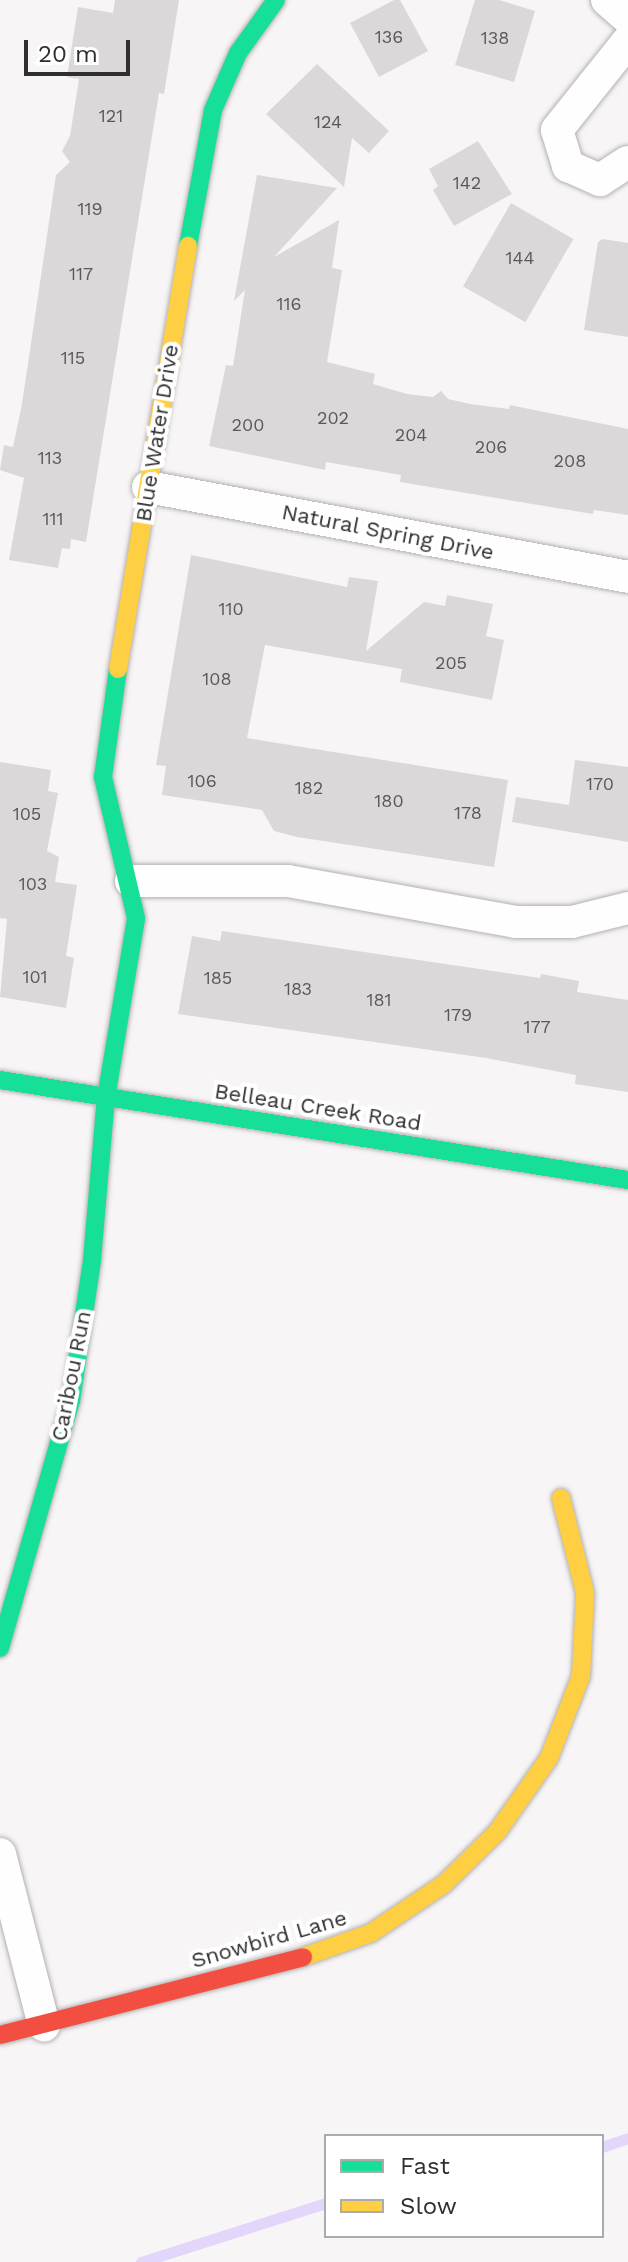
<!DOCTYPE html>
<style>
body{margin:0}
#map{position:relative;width:628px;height:2262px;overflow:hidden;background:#f8f5f6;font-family:"Work Sans",sans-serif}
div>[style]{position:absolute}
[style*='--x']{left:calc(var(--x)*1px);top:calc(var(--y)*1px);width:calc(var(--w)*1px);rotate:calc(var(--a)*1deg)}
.stream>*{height:11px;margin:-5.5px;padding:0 5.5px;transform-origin:5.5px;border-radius:5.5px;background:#e3d6fb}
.building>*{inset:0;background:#dad8d9;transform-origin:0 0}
.roads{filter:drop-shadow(0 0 2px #b4b1b2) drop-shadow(0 0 2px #b4b1b2)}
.street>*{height:32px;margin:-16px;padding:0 16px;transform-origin:16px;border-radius:16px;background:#fefefe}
.fast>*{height:18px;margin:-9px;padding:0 9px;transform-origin:9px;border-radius:9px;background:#16e098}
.slow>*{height:18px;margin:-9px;padding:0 9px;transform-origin:9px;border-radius:9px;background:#ffcf43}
.jam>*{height:18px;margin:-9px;padding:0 9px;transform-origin:9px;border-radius:9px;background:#f24e42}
span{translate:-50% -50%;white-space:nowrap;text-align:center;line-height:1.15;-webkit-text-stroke:8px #fff;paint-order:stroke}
.number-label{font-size:18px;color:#5a595a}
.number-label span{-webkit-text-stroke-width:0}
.street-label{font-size:22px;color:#302f2f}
.legend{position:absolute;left:324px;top:2134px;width:280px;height:104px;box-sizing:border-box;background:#fff;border:2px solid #acacac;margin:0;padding:10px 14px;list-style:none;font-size:24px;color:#302f2f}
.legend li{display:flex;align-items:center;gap:16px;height:40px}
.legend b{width:40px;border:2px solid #acacac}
.scale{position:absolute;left:24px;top:40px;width:106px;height:36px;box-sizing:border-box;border:4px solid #302f2f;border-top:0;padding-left:10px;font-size:24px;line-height:28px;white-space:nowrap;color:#302f2f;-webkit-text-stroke:6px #fff;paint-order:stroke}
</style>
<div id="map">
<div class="stream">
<i style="--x:602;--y:2147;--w:28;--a:-19"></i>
<i style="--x:141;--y:2262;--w:194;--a:-17.7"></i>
</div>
<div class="building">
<i style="clip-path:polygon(115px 0,179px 0,164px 94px,159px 93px,86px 542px,71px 539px,70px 549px,62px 548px,58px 568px,9px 560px,24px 478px,0 470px,4px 445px,13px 447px,22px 404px,56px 175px,70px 162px,62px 151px,70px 136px,79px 79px,67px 77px,78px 7px,113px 13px)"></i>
<i style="clip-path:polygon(394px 0,400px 0,428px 51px,379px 77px,350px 23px)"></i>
<i style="clip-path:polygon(475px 0,499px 0,535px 11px,514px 82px,455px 65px)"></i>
<i style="clip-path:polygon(317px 64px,389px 131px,369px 153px,352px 138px,344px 187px,266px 114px)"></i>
<i style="clip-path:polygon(478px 141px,512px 194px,454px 226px,433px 190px,438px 186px,429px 169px)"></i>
<i style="clip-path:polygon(257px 175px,337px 188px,274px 257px,339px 220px,332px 268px,342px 270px,327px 362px,375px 374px,373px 384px,407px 394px,433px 397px,441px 391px,448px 399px,470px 404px,509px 409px,510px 405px,628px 429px,628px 515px,594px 510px,593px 514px,400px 482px,401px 475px,326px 462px,325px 470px,209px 446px,226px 365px,233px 366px,245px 290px,234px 301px)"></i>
<i style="left:511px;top:203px;width:72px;height:96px;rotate:30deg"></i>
<i style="clip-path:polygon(603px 239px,628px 243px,628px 337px,584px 330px,598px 242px)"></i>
<i style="clip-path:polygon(191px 555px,347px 587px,349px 577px,378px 581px,366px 651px,424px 602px,445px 606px,447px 595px,493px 604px,486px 636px,504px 640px,492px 700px,400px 682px,402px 669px,265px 645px,247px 738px,508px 780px,494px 867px,297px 837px,274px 831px,262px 810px,162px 795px,166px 766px,156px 765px)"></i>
<i style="clip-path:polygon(575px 760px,628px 767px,628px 842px,512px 822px,516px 797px,569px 805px)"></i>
<i style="clip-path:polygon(0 762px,51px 770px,48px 791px,58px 793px,47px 851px,59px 857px,55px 882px,77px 885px,66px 956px,74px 958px,66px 1008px,0 997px,7px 919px,0 918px)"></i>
<i style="clip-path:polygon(222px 931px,540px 978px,541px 974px,579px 981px,577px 992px,628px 1000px,628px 1092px,575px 1084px,576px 1075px,486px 1058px,178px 1014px,192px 936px,220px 941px)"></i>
</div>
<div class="roads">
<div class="street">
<i style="--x:607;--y:0;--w:28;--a:41"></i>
<i style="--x:628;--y:41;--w:114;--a:128.6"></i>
<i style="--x:557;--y:130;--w:38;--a:73"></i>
<i style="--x:568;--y:166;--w:35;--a:24"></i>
<i style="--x:600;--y:180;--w:33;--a:-33"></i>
<i style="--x:148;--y:487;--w:488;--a:10.6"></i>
<i style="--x:131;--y:881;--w:157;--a:0"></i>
<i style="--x:288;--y:881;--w:232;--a:10.2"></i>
<i style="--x:516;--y:922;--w:56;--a:0"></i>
<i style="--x:572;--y:922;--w:58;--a:-14"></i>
<i style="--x:0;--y:1854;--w:177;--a:75.6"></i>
</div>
<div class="fast">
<i style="--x:188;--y:246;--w:138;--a:-79.6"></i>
<i style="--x:213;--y:110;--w:62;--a:-66.3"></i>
<i style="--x:238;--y:53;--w:65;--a:-54.4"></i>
<i style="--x:0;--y:1080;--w:636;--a:9.05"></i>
<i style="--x:0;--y:1648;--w:257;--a:-74"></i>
<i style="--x:71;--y:1401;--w:143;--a:-81.5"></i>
<i style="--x:92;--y:1260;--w:163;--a:-85.1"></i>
<i style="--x:106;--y:1098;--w:182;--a:-80.5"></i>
<i style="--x:136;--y:918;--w:145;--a:-103.2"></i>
<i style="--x:103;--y:777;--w:109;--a:-82.1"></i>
</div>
<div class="slow">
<i style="--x:118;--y:669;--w:429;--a:-80.6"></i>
<i style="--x:303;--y:1957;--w:72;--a:-19.4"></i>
<i style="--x:371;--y:1933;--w:88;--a:-33.9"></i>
<i style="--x:444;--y:1884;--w:74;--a:-44.5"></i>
<i style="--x:497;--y:1832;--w:90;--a:-54.9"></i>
<i style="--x:549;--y:1758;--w:88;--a:-68.7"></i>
<i style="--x:581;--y:1676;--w:83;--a:-87.2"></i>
<i style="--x:585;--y:1593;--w:98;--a:-104.2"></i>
</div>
<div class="jam">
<i style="--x:0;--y:2035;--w:313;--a:-14.4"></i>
</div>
</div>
<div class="number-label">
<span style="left:389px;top:37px">136</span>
<span style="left:495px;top:38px">138</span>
<span style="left:111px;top:116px">121</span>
<span style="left:328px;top:122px">124</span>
<span style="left:467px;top:183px">142</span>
<span style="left:90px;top:209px">119</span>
<span style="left:520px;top:258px">144</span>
<span style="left:81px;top:274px">117</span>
<span style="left:289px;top:304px">116</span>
<span style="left:73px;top:358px">115</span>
<span style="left:333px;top:418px">202</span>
<span style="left:248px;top:425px">200</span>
<span style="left:411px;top:435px">204</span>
<span style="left:491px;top:447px">206</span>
<span style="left:50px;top:458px">113</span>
<span style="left:570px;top:461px">208</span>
<span style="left:53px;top:519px">111</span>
<span style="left:231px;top:609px">110</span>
<span style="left:451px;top:663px">205</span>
<span style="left:217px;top:679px">108</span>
<span style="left:202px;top:781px">106</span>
<span style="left:600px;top:784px">170</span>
<span style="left:309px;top:788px">182</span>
<span style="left:389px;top:801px">180</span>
<span style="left:468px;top:813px">178</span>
<span style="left:27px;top:814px">105</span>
<span style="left:33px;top:884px">103</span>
<span style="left:35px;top:977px">101</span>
<span style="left:218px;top:978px">185</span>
<span style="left:298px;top:989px">183</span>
<span style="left:379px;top:1000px">181</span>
<span style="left:458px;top:1015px">179</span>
<span style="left:537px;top:1027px">177</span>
</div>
<div class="street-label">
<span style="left:157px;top:433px;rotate:-81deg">Blue Water Drive</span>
<span style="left:388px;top:532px;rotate:11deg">Natural Spring Drive</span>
<span style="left:318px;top:1107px;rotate:9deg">Belleau Creek Road</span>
<span style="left:71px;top:1376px;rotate:-79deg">Caribou Run</span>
<span style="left:269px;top:1939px;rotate:-16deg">Snowbird Lane</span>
</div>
<ul class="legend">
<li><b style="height:10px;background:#16e098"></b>Fast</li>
<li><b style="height:10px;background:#ffcf43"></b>Slow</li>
</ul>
<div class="scale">20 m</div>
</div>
